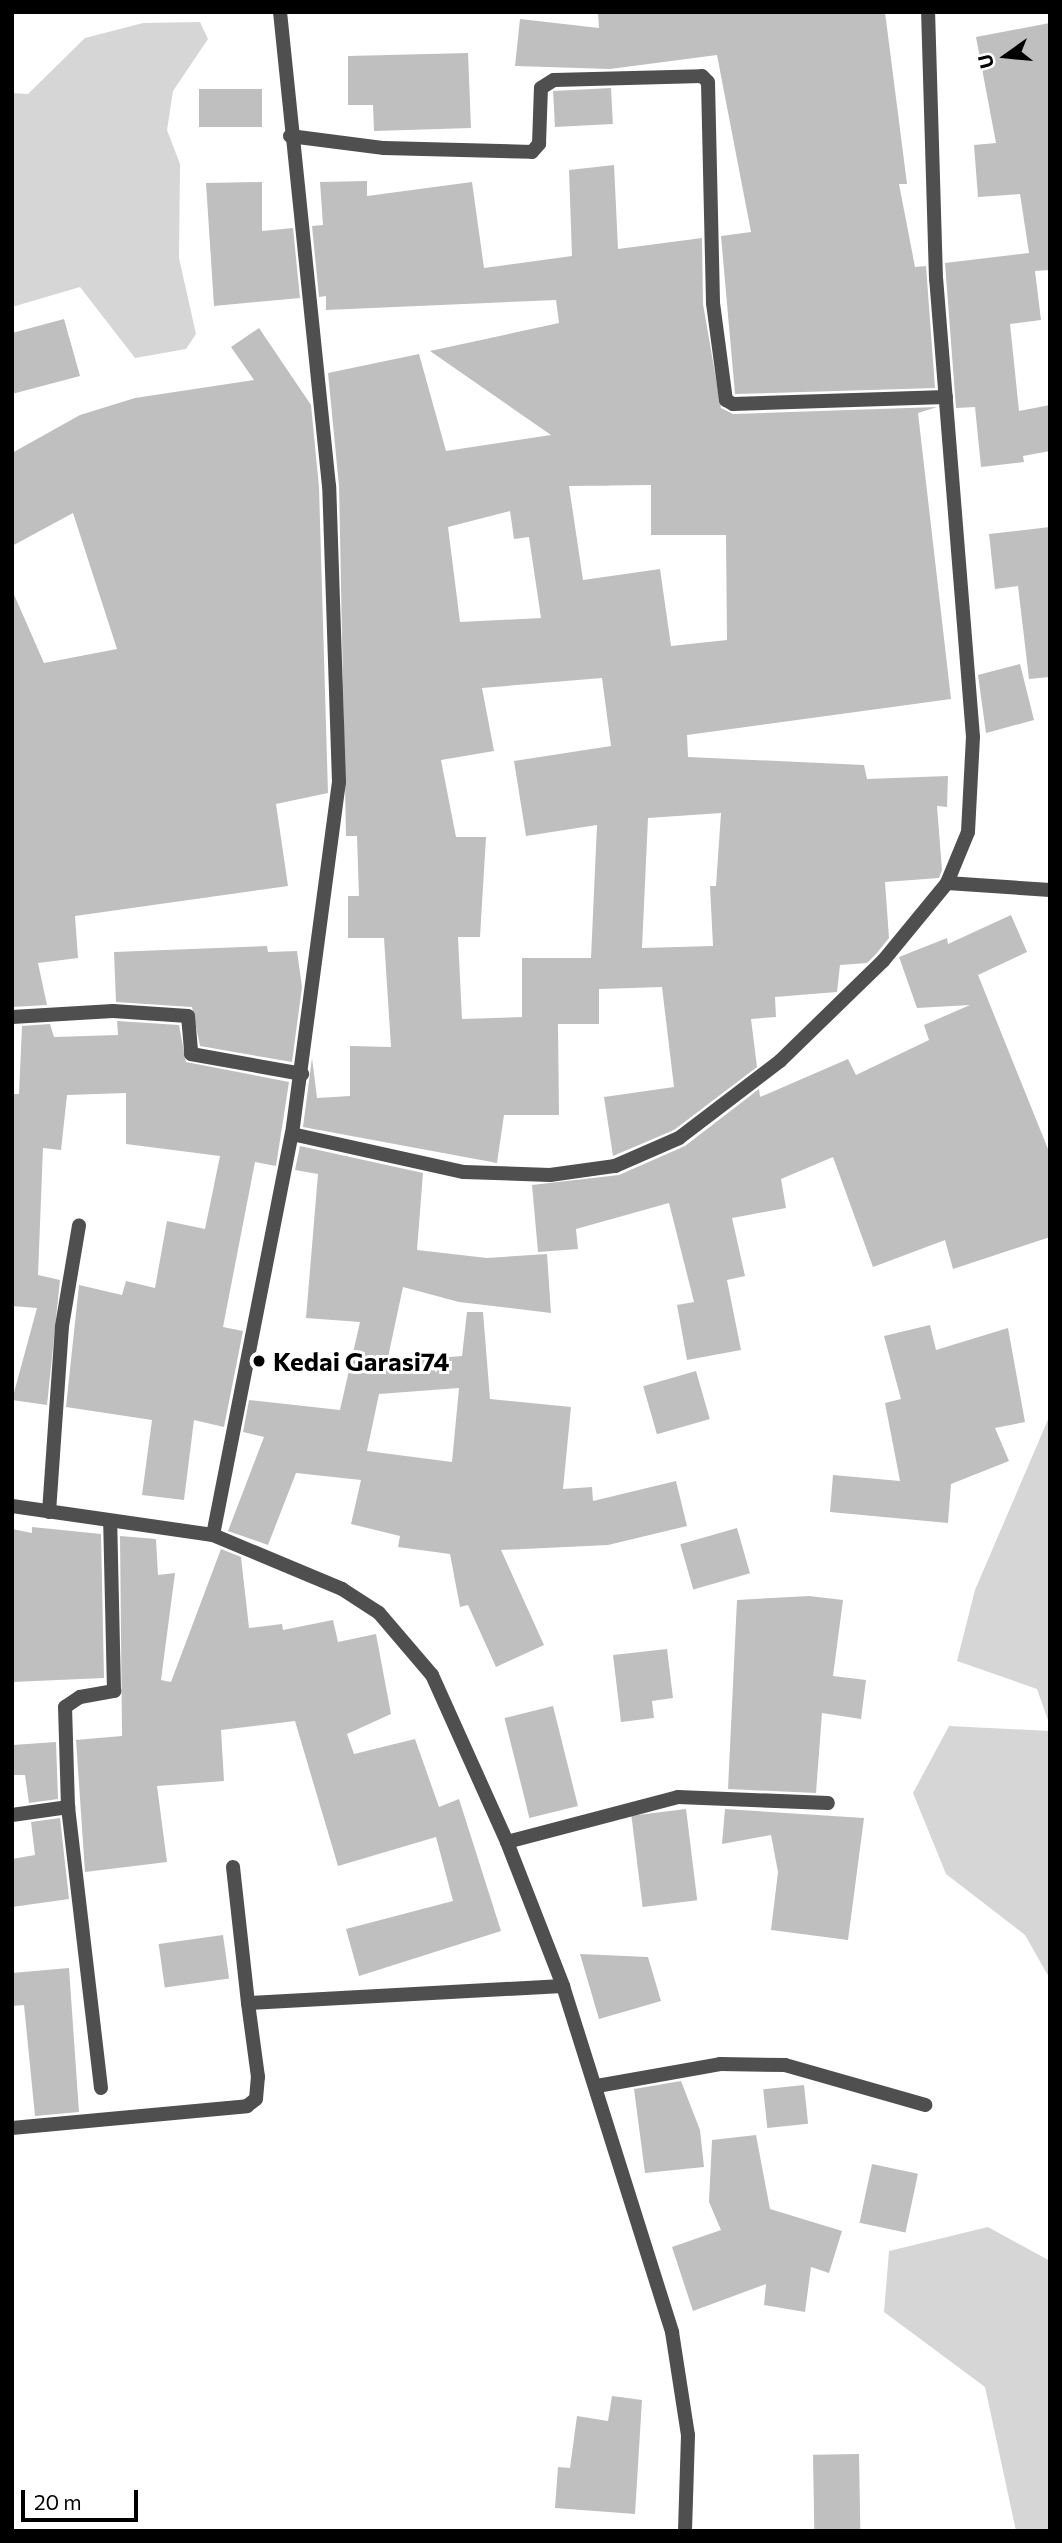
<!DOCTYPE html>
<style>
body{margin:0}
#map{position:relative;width:1062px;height:2543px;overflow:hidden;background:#fff;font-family:Commissioner,sans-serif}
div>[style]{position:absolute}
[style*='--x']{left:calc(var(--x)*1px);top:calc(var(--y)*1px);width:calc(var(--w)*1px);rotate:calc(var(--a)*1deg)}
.green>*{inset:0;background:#d6d6d6}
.building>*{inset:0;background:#bfbfbf;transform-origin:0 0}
.street>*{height:14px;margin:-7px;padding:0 7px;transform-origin:7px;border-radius:7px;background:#4f4f4f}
.dots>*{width:19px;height:19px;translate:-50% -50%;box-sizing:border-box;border:4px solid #fff;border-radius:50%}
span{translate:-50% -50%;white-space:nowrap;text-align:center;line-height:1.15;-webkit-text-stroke:6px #fff;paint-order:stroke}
.poi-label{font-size:26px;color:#000;font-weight:700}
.left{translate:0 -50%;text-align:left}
.frame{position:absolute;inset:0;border:14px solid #000;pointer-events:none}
.north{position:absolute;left:971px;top:21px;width:70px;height:70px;-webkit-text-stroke:5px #fff;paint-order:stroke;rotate:255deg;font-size:19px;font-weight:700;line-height:28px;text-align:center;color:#000}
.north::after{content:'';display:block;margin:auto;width:24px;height:32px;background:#000;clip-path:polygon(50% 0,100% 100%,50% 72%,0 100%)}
.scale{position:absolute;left:21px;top:2490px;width:117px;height:32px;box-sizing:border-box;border:4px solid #000;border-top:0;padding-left:9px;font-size:21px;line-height:24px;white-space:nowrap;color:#000;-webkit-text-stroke:5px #fff;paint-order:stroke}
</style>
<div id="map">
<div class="green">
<i style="clip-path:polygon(200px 22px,208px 39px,173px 91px,167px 130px,180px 164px,179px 258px,196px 334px,186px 349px,135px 358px,80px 287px,12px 307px,12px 93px,28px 94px,85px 38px,143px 23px)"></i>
<i style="clip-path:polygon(1050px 1415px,1050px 1726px,1037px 1689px,957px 1661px,975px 1590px)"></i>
<i style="clip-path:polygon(949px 1726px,1050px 1731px,1050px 1979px,1025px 1935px,946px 1874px,913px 1793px)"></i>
<i style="clip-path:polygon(988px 2227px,1050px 2261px,1050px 2531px,1016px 2531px,985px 2387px,884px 2312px,889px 2251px)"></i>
</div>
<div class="building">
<i style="clip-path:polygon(598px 12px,885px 12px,907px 184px,899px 184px,915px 267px,926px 266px,935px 388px,735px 394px,721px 236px,751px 232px,717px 55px,610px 69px,515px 66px,520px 19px,599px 28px)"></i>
<i style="clip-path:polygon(1050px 23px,1050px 270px,1035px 271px,1041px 320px,1010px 324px,1019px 411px,1050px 405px,1050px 451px,1023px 456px,1024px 462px,981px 467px,975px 407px,956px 408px,945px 263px,1029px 253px,1020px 194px,978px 197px,974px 145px,996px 143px,976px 37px)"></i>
<i style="clip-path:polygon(468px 53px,471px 128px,374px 131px,373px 105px,348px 105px,348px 56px)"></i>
<i style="left:611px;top:88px;width:36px;height:58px;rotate:87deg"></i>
<i style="left:262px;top:89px;width:38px;height:63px;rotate:90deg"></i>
<i style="clip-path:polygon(evenodd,614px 165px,618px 249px,702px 238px,703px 304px,721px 408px,733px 414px,937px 407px,918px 413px,951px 699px,687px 735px,688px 757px,864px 765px,867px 779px,948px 776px,947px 807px,937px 806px,942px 870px,939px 878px,885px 882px,889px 938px,876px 954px,867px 963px,840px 965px,837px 992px,775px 997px,776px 1017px,751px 1019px,757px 1067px,674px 1130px,613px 1156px,604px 1097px,674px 1087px,662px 987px,599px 989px,599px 1024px,558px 1024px,559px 1115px,504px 1115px,497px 1163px,303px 1127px,312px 1058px,317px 1098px,350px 1096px,350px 1046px,391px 1047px,384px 938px,348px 938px,348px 896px,359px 896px,357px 836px,346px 836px,339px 486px,328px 373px,419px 354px,446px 451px,551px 435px,430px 351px,559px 323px,556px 300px,326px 310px,326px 296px,319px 297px,312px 226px,323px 225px,320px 182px,367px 181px,367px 196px,472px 182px,484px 268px,572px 256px,569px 170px,614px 165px,651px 485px,651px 535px,726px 535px,727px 640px,671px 646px,660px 569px,583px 580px,569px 486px,651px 485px,614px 165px,510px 511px,514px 539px,529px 537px,541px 618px,460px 622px,448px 527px,510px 511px,614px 165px,602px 678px,611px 746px,514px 761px,526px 836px,597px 825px,591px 958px,522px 958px,522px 1017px,462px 1019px,458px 937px,480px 937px,486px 837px,456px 837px,441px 760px,494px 751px,482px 688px,602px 678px,614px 165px,721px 813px,716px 886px,710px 886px,713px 946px,642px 948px,648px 818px,721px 813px)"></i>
<i style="clip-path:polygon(262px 182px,262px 231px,293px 228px,300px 298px,214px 306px,206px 183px)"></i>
<i style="clip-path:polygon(64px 319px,80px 376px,12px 394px,12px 333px)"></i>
<i style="clip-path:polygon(259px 328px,311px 405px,319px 487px,328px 793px,276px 804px,288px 886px,75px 916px,78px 958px,38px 963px,47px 1005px,12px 1007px,12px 590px,44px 663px,117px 649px,73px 513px,12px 546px,12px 453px,80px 415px,135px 398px,254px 380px,231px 347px)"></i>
<i style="clip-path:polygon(1050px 527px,1050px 677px,1029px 679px,1018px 586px,995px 589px,989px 534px)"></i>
<i style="clip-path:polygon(1020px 664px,1034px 720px,986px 733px,978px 675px)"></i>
<i style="clip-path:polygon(1011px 915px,1027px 952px,978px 975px,1050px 1154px,1050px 1237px,953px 1269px,945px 1240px,873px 1267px,833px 1157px,781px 1179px,786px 1208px,732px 1218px,745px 1276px,727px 1280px,741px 1350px,687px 1360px,677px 1305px,694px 1302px,669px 1203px,576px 1229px,578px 1249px,538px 1252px,532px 1185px,619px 1175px,685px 1146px,759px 1089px,760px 1097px,848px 1059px,856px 1075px,929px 1040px,924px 1025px,970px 1005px,917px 1008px,899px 957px,947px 938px,948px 944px)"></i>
<i style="clip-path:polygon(267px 946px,268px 952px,297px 951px,302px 987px,292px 1062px,200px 1046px,192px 1007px,116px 1002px,114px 952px)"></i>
<i style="clip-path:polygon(117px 1021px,179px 1025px,186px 1062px,289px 1082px,276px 1166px,255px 1162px,223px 1327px,243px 1331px,224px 1427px,194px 1420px,184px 1500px,142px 1495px,152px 1420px,66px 1407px,79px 1285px,122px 1295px,126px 1281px,155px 1288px,167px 1221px,205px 1229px,220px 1156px,126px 1144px,126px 1093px,67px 1095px,61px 1150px,43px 1148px,38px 1275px,60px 1280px,47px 1405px,12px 1400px,37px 1308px,12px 1306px,12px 1094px,19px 1094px,22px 1026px,50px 1024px,54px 1037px,118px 1035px)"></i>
<i style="clip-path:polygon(evenodd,300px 1146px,423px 1173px,417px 1250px,487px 1258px,547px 1254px,551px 1313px,459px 1302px,403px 1287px,387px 1362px,462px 1356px,467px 1312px,483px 1312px,490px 1399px,571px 1407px,563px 1489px,592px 1487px,593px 1501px,676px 1481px,687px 1526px,608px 1545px,501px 1550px,544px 1645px,496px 1667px,468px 1605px,460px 1607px,450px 1554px,398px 1547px,400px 1536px,351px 1524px,361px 1480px,296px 1473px,268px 1545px,228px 1531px,264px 1437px,243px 1432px,249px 1400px,340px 1410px,360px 1322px,306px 1318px,318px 1174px,295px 1170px,300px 1146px,459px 1388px,452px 1462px,367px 1451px,379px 1394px,459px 1388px)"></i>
<i style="clip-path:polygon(930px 1325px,936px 1350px,1008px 1328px,1025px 1422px,995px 1428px,1009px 1461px,951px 1484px,948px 1523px,830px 1512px,833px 1475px,900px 1481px,885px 1403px,901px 1399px,884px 1336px)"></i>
<i style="left:696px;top:1371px;width:50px;height:55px;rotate:74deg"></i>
<i style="clip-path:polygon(32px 1527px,101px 1534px,104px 1678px,12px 1682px,12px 1529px,32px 1533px)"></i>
<i style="left:737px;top:1528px;width:47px;height:59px;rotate:74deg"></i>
<i style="clip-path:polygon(120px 1536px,156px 1539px,158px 1575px,175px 1573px,161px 1680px,171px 1682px,221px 1549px,241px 1557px,249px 1628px,282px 1624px,283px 1630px,333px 1620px,338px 1642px,376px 1634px,391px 1714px,347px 1734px,354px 1754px,415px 1739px,439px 1807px,459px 1799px,501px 1931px,359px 1976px,346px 1929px,453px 1901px,436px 1837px,338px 1866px,295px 1721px,221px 1730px,224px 1781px,157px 1786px,167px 1862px,85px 1872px,76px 1740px,122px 1736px)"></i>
<i style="clip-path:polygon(809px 1596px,843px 1600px,833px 1676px,866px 1680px,861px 1719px,822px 1713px,816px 1793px,728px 1789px,737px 1600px)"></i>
<i style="clip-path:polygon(667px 1649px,673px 1698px,652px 1701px,654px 1718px,621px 1722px,613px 1655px)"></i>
<i style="left:553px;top:1706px;width:103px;height:50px;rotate:76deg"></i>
<i style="clip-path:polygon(56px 1742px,58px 1799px,29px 1803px,25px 1775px,14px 1775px,13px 1745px)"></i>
<i style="left:686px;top:1809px;width:92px;height:55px;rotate:83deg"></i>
<i style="clip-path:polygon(725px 1809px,864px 1818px,848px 1940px,771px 1930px,778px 1872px,771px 1835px,722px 1844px)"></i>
<i style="clip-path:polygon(60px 1818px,69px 1899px,12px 1907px,12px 1859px,35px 1855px,31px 1822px)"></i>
<i style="left:223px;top:1935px;width:44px;height:65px;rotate:82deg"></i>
<i style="clip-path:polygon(580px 1954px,648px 1957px,661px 2001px,599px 2019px)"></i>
<i style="clip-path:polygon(69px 1968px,79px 2112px,35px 2116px,24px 2005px,12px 2006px,12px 1973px)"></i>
<i style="clip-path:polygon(681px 2081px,700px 2130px,704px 2167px,645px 2173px,634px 2089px)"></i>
<i style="left:804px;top:2085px;width:39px;height:41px;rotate:84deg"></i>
<i style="clip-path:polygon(756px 2135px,770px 2209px,842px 2231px,829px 2273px,811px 2267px,805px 2312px,764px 2305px,766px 2284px,693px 2311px,672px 2247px,721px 2230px,709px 2202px,712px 2140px)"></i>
<i style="left:872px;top:2164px;width:47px;height:60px;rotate:12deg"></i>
<i style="clip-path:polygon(612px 2396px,642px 2400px,635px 2514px,555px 2508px,558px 2467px,570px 2468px,577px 2416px,608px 2421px)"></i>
<i style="left:859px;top:2454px;width:77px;height:46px;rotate:89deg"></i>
</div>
<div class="street">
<i style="--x:290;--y:136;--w:95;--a:7.3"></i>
<i style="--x:384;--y:148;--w:148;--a:1.5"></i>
<i style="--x:532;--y:152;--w:11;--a:-49"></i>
<i style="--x:539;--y:144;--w:56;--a:-88"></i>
<i style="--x:541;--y:88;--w:15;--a:-32"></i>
<i style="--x:554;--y:80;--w:148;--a:-1.5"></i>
<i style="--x:702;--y:76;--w:8;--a:45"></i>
<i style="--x:708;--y:82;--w:221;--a:88.7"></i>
<i style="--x:713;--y:303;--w:98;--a:82.4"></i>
<i style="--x:726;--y:400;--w:8;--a:30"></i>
<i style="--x:733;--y:404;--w:213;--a:-1.9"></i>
<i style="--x:947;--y:883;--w:103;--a:3.9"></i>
<i style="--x:12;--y:1017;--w:101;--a:-3.4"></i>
<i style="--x:113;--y:1011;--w:75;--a:3.8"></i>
<i style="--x:188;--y:1016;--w:38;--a:85"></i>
<i style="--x:191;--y:1054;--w:113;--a:10.2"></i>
<i style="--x:292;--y:1134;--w:176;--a:12.5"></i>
<i style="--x:464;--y:1172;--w:86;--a:2"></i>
<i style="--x:550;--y:1175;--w:66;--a:-7.9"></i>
<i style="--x:615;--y:1166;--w:70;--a:-23.6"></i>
<i style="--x:679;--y:1138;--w:127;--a:-37.3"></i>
<i style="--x:780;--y:1061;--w:144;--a:-44.2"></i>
<i style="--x:883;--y:961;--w:101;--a:-50.6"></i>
<i style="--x:947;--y:883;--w:55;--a:-67.6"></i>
<i style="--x:968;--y:832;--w:95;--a:-87"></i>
<i style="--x:973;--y:737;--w:459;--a:-94.6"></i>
<i style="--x:936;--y:279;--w:267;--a:-91.7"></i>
<i style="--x:12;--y:1506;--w:203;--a:8.2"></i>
<i style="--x:213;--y:1535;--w:140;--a:22.7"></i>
<i style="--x:342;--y:1589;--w:44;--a:33"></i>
<i style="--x:379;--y:1613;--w:82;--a:49.5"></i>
<i style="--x:432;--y:1675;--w:183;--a:65.8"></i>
<i style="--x:507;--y:1842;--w:155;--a:68.7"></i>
<i style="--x:563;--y:1986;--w:363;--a:72.5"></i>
<i style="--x:672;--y:2332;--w:104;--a:81.2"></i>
<i style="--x:688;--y:2435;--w:96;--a:91.8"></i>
<i style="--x:49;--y:1512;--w:186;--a:-86"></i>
<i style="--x:62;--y:1326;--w:102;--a:-80.4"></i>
<i style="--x:213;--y:1535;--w:409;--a:-78.9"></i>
<i style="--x:292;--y:1134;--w:355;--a:-82.4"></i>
<i style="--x:339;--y:782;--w:296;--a:-91.9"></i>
<i style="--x:329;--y:486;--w:477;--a:-95.9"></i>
<i style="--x:12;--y:1815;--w:57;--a:-8.1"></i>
<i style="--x:507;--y:1842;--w:177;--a:-14.7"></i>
<i style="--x:678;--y:1797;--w:150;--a:2.3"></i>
<i style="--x:233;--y:1867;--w:137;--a:83.7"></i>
<i style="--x:597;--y:2086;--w:125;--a:-10.1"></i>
<i style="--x:720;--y:2064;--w:65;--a:0.9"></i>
<i style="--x:785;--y:2065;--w:146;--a:15.9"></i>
<i style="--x:101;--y:2088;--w:283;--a:-96.7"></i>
<i style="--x:68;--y:1807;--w:100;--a:-91.7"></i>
<i style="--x:65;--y:1707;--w:18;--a:-34"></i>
<i style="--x:80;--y:1697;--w:35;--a:-10"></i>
<i style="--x:114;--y:1691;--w:170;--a:-91.3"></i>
<i style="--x:12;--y:2128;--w:236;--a:-5.3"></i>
<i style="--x:247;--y:2106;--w:11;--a:-38"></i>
<i style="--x:256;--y:2099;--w:22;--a:-85"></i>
<i style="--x:258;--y:2077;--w:75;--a:-97.7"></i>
<i style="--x:248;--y:2003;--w:315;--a:-3.1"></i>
</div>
<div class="dots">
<i style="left:259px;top:1361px;background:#000"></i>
</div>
<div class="poi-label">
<span class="left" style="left:273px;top:1361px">Kedai Garasi74</span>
</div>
<div class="frame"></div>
<div class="north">U</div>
<div class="scale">20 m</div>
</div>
